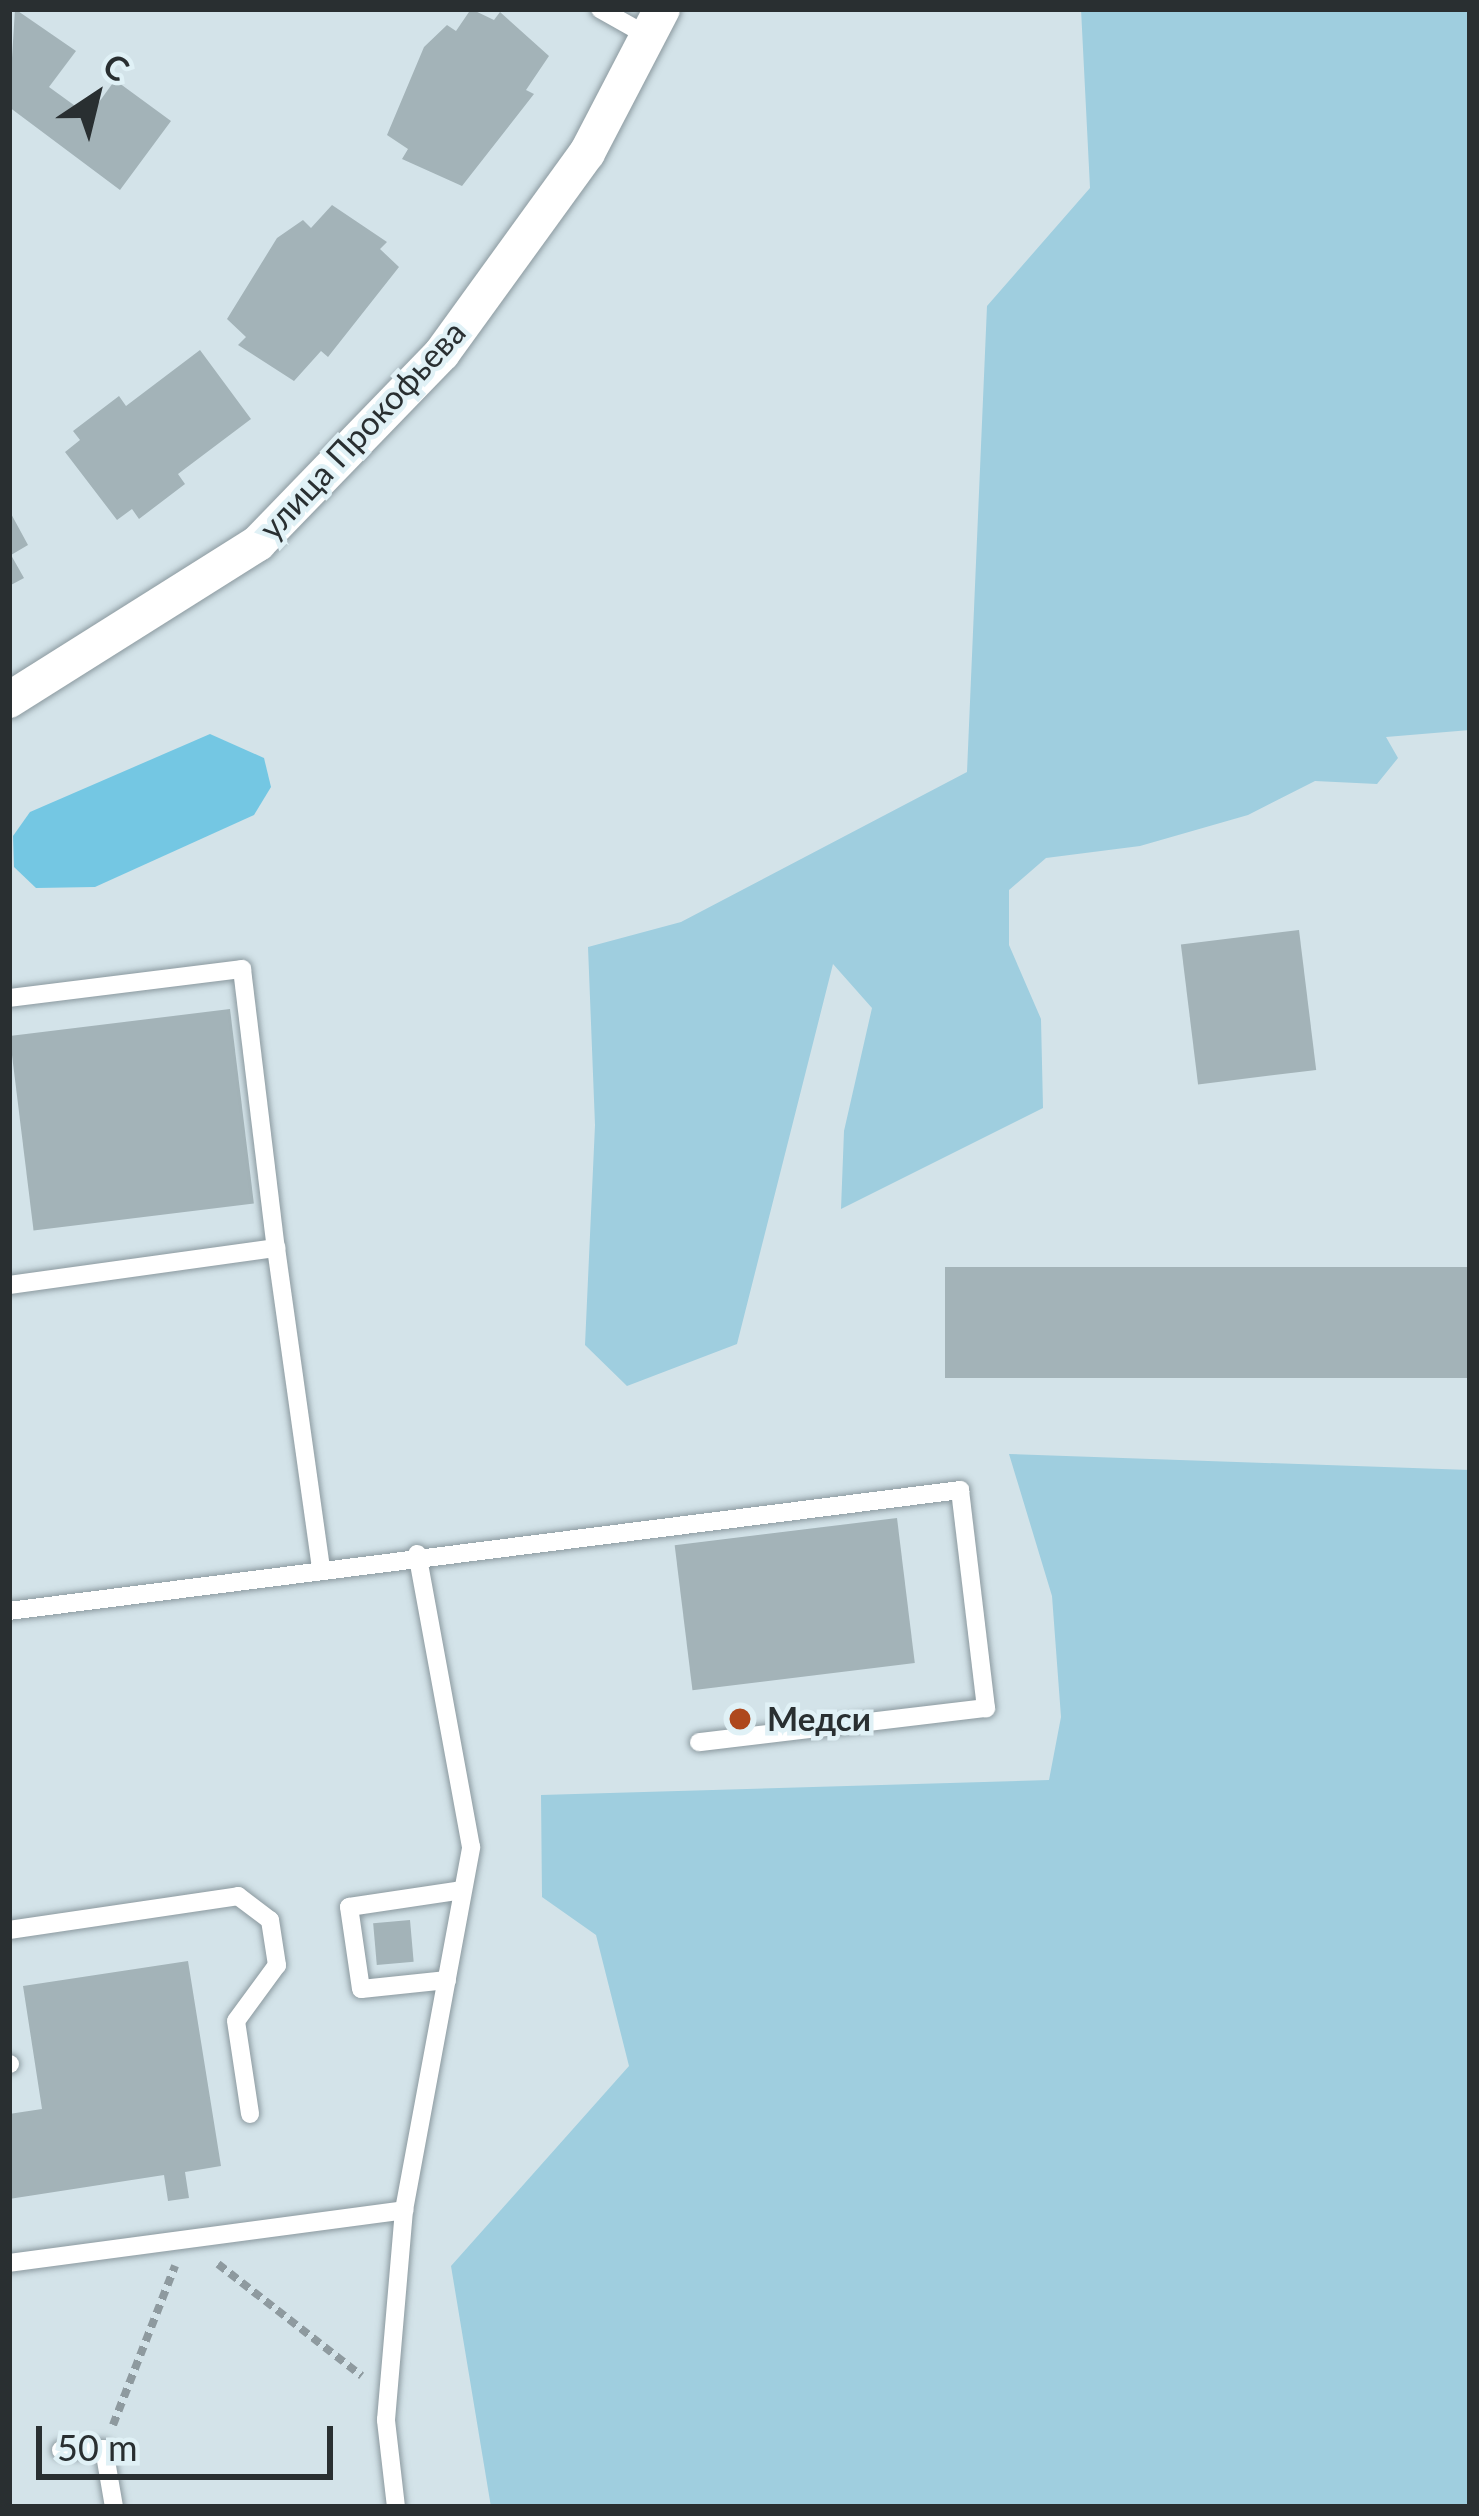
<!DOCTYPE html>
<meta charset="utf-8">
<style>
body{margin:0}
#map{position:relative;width:1479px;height:2516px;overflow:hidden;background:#d3e3e9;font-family:Lato,sans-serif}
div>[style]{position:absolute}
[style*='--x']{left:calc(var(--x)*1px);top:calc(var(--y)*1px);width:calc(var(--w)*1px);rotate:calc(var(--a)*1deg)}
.green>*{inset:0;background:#9fcedf}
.water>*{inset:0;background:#74c7e3}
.building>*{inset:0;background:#a3b3b8;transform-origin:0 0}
.path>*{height:8px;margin-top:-4px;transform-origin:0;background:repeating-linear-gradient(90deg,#8e9a9f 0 9px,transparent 0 15px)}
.roads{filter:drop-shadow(0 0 3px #8b999f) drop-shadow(0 0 3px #8b999f)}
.lane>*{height:18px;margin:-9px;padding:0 9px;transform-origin:9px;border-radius:9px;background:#fff}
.street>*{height:36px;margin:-18px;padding:0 18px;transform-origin:18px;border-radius:18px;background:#fff}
.dots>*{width:33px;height:33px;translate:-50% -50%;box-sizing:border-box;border:6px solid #e0f1f6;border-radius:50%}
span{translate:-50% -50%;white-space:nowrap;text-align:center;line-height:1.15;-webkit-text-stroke:9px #e0f1f6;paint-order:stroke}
.street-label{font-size:33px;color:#292f31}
.poi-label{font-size:33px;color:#292f31;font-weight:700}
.left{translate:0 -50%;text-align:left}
.frame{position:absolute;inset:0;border:12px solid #292f31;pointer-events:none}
.north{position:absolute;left:36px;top:36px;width:120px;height:120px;-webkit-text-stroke:9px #e0f1f6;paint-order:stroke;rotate:35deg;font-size:33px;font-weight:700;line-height:48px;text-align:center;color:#292f31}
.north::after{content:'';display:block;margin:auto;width:42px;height:54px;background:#292f31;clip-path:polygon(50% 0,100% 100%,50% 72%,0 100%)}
.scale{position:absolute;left:36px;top:2426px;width:297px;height:54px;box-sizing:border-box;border:6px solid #292f31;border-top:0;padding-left:15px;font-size:36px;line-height:42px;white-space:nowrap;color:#292f31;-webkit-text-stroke:9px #e0f1f6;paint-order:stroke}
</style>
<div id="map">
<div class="green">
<i style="clip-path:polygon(1081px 9px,1470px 9px,1470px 730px,1386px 737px,1398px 758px,1377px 784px,1315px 781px,1248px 815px,1140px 846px,1046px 858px,1009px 890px,1009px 945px,1041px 1019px,1043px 1108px,841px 1209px,844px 1131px,872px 1008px,833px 964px,737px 1344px,627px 1386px,585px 1345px,595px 1125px,588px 947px,681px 922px,967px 772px,987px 306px,1090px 188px)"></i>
<i style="clip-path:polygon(1009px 1454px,1470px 1470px,1470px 2507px,491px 2507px,451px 2266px,629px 2066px,596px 1935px,542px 1897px,541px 1795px,1049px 1780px,1061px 1717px,1052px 1596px)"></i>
</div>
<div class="water">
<i style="clip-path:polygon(210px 734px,264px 758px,271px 787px,254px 815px,95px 887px,36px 888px,14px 867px,13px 836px,30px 812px)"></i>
</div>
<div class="building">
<i style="clip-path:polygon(15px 9px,76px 51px,49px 87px,89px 116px,115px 80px,171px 121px,120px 190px,9px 107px)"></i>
<i style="clip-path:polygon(471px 9px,494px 20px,500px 12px,549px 56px,526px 90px,534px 94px,462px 186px,402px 159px,408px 149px,387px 135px,424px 47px,447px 25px,456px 31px)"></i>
<i style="clip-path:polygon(332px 205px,387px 242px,380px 249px,399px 267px,328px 357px,321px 351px,294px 381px,238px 345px,246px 337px,227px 319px,277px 238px,303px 220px,311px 228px)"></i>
<i style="clip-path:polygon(200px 350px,251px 419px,178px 474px,185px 484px,139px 519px,132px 509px,117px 520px,65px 452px,80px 440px,73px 431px,119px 396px,126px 406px)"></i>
<i style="clip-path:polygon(9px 510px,28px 545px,11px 555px,24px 578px,9px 586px)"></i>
<i style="left:1299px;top:930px;width:141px;height:119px;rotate:83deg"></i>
<i style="left:230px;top:1009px;width:196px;height:222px;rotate:83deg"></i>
<i style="left:1470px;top:1267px;width:111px;height:525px;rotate:90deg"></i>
<i style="left:897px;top:1518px;width:146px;height:224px;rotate:83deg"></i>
<i style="left:410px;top:1920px;width:42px;height:37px;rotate:85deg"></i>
<i style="clip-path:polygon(188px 1961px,221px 2166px,185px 2172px,189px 2198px,168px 2201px,164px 2175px,9px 2199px,9px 2114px,42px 2109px,23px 1986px)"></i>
</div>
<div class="path">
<i style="--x:218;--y:2264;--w:182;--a:37.9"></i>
<i style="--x:113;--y:2425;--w:171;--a:-68.7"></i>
</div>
<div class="roads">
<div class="lane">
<i style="--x:600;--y:9;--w:55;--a:29.4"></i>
<i style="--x:9;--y:998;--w:235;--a:-7.1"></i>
<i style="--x:242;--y:969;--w:281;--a:83.1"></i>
<i style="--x:9;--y:1285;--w:270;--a:-7.9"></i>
<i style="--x:276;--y:1248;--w:323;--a:82"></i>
<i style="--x:9;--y:1611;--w:959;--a:-7.25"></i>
<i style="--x:960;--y:1490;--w:220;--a:83.2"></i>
<i style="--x:986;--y:1708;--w:289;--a:173.2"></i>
<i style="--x:9;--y:1930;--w:232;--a:-8.4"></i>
<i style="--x:238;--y:1896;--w:40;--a:37"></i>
<i style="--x:270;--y:1920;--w:46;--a:81.2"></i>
<i style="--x:277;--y:1965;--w:69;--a:126.2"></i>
<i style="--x:236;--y:2021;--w:94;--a:81.4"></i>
<i style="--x:447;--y:1980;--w:86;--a:174"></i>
<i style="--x:361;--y:1989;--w:83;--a:-98.3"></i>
<i style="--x:349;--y:1907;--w:115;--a:-8.5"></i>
<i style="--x:9;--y:2064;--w:1;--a:0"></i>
<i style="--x:9;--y:2263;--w:399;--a:-7.6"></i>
<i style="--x:404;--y:2210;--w:369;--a:-79.5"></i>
<i style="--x:471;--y:1847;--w:298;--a:-100.4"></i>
<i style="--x:61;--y:2450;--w:43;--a:-1.3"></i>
<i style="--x:104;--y:2449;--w:59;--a:80.2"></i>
<i style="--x:396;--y:2507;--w:88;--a:-96.6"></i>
<i style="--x:386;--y:2420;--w:211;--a:-85.1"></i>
</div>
<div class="street">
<i style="--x:9;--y:700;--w:294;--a:-32.2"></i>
<i style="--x:258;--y:543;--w:264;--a:-45.9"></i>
<i style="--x:442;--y:353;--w:247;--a:-54.1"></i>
<i style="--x:587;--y:153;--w:162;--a:-62.5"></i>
</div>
</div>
<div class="dots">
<i style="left:740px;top:1719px;background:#ae481d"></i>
</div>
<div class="street-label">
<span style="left:362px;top:430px;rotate:-47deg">улица Прокофьева</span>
</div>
<div class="poi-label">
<span class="left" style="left:767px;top:1719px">Медси</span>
</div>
<div class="frame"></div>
<div class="north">С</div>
<div class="scale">50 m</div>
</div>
